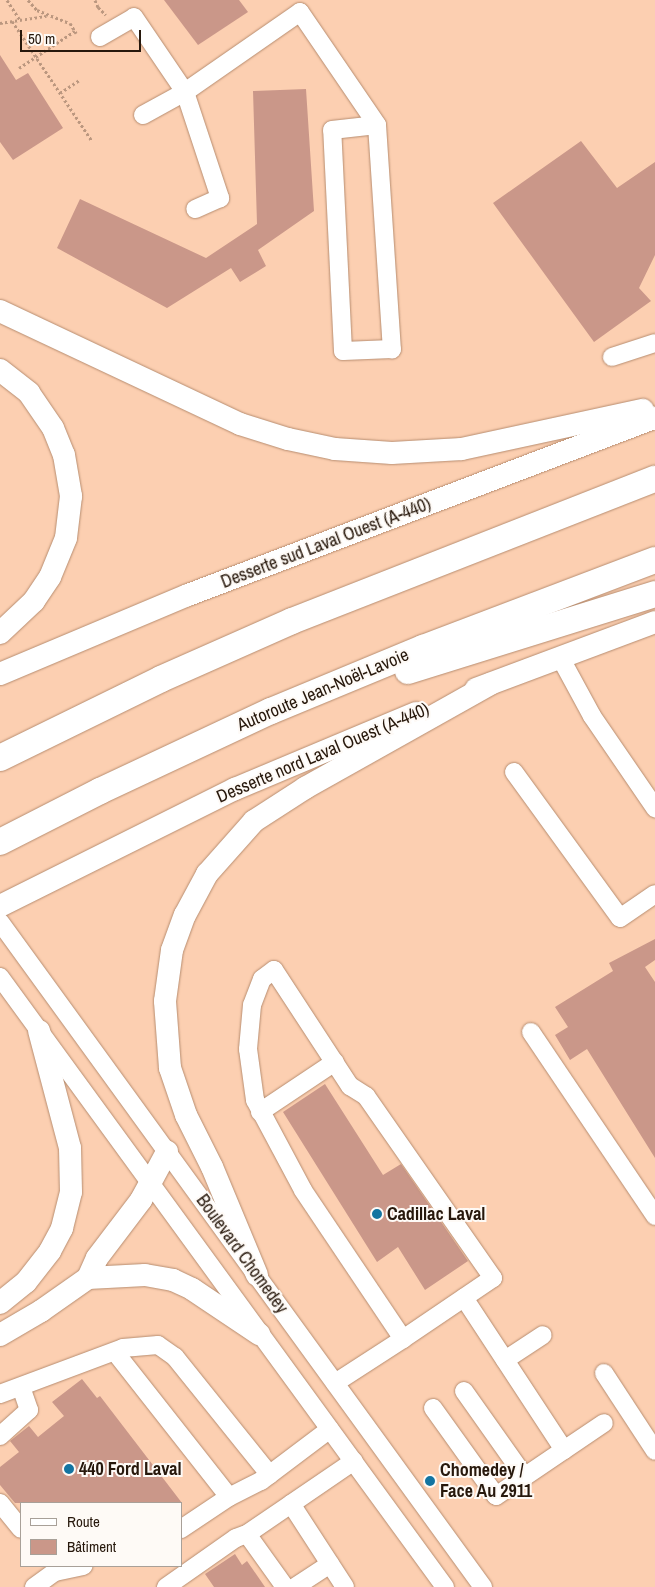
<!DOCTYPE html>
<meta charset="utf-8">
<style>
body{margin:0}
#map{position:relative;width:655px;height:1587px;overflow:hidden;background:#fccfb1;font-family:"Archivo Narrow",sans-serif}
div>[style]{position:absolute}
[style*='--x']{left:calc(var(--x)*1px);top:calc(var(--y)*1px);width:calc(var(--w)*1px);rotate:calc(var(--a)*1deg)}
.building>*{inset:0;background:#ca9789}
.path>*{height:3px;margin-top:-1.5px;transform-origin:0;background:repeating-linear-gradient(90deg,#bb977f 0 2.5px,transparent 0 5px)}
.roads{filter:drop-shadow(0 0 1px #b78d70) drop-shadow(0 0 1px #b78d70)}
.minor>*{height:18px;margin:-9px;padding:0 9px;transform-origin:9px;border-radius:9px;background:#fff}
.major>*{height:22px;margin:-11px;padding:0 11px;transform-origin:11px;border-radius:11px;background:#fff}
.highway>*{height:26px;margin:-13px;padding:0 13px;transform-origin:13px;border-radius:13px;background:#fff}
.dots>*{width:14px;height:14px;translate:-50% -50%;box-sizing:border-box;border:2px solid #fefaf6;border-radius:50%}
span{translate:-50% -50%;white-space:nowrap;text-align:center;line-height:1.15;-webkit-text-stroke:4px #fefaf6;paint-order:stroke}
.street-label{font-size:18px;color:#27180c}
.poi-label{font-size:18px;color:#27180c;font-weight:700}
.left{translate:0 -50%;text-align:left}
.legend{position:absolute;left:20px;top:1502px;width:162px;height:65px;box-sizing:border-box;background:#fefaf6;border:1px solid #a8a098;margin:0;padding:6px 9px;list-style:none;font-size:15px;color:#27180c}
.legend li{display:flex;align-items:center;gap:10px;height:25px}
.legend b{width:25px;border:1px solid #a8a098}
.scale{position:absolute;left:20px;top:30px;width:121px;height:22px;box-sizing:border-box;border:2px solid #27180c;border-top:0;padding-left:6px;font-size:15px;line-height:18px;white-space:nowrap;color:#27180c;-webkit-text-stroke:4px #fefaf6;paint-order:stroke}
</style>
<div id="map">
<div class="building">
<i style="clip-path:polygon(164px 0,239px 0,248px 12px,198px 45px)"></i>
<i style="clip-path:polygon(0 55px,16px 80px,28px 73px,63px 128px,13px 160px,0 142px)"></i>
<i style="clip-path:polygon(306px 89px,314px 211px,258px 250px,266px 266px,240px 282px,231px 268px,167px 308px,57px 248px,80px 199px,206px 258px,257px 224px,253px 91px)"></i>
<i style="clip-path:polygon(581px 141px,617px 188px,655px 162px,655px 255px,639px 288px,651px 301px,594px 342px,493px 203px)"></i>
<i style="clip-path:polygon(655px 939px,655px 960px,645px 967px,655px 982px,655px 1158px,587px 1049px,570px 1060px,555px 1035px,568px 1027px,555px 1007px,613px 971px,609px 963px)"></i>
<i style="clip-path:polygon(325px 1084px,383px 1175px,401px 1164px,468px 1261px,425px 1290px,398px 1247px,377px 1262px,283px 1112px)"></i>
<i style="clip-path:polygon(82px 1379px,97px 1398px,100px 1396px,182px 1503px,15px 1503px,0 1485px,0 1467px,19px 1452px,10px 1441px,29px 1426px,38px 1437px,64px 1416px,52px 1402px)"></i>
<i style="clip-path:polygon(235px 1554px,242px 1565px,247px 1561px,265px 1587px,214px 1587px,205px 1574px)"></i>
</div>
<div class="path">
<i style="--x:7;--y:0;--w:24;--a:57"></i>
<i style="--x:28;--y:0;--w:13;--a:48"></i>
<i style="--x:37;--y:10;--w:35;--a:22"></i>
<i style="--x:70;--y:23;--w:12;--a:59"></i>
<i style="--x:95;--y:0;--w:8;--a:67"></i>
<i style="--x:98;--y:7;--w:11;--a:45"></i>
<i style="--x:12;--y:21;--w:144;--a:56.3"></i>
<i style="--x:0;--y:23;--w:47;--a:-8.7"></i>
<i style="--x:19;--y:68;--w:67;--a:-33.5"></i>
<i style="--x:60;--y:93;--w:23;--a:-34"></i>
</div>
<div class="roads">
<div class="minor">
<i style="--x:100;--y:37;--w:39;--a:-30"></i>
<i style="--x:134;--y:17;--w:91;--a:55.8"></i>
<i style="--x:185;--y:92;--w:140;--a:-34.8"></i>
<i style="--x:300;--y:12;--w:137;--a:55.7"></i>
<i style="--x:377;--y:125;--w:225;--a:86.2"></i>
<i style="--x:392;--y:349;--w:49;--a:177.7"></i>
<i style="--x:343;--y:351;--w:221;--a:-92.8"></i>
<i style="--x:332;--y:130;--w:45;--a:-6.3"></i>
<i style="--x:143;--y:115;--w:48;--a:-28.7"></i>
<i style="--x:185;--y:92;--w:112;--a:71.7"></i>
<i style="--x:220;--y:198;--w:27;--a:156"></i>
<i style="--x:612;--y:357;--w:45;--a:-18"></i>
<i style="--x:560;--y:657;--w:67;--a:61.5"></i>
<i style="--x:592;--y:716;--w:112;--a:55.6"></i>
<i style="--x:514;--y:772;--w:180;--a:54"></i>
<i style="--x:620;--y:918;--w:42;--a:-34.4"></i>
<i style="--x:0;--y:922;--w:822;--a:54.01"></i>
<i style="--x:0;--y:977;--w:755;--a:53.89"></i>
<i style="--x:531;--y:1032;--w:222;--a:56"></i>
<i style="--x:260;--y:1112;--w:90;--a:-33.7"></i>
<i style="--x:115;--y:1352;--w:184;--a:51.8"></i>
<i style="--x:229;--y:1497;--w:36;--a:-27"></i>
<i style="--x:261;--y:1481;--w:86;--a:-37"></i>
<i style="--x:505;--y:1360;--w:45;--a:-33.3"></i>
<i style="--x:604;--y:1373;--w:93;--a:56.8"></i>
<i style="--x:335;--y:1383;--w:81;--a:-32.9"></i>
<i style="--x:403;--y:1339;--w:179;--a:-123.9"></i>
<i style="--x:303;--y:1190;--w:102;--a:-118.1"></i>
<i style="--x:255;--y:1100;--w:51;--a:-97.8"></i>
<i style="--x:248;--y:1049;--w:44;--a:-84.8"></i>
<i style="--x:252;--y:1005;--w:28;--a:-69"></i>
<i style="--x:262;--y:979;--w:15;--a:-37"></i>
<i style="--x:274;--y:970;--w:139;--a:56.8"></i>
<i style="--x:350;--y:1086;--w:19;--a:32"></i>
<i style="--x:366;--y:1096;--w:222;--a:55.1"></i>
<i style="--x:493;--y:1278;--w:109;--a:145.9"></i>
<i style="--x:464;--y:1391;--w:105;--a:54.7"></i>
<i style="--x:0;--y:1394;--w:131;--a:-20.5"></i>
<i style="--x:123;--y:1348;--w:35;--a:-5"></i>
<i style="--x:158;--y:1345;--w:21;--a:35"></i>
<i style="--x:175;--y:1357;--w:151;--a:51.2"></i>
<i style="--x:433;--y:1408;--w:108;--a:54.4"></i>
<i style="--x:496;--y:1496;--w:82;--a:-34.1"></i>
<i style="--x:564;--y:1450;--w:182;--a:-123.3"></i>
<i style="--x:0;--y:1436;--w:39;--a:-42"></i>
<i style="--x:29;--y:1410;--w:24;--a:-109"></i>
<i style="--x:564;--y:1450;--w:48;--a:-34"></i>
<i style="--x:0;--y:1503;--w:33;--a:51"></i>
<i style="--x:181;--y:1529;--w:58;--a:-33.7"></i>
<i style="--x:34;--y:1587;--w:26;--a:-36"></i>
<i style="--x:55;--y:1572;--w:29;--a:-12"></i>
<i style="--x:166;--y:1587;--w:85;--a:-35"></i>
<i style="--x:236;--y:1538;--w:12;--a:-20"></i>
<i style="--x:285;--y:1587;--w:65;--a:-125.6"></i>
<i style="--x:247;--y:1534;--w:53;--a:-34.3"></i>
<i style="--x:295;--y:1587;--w:42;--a:-33.3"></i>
<i style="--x:345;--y:1587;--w:99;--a:-123"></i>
<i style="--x:291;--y:1504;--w:76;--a:-34.3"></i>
</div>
<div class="major">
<i style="--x:0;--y:311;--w:265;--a:25.2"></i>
<i style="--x:240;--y:424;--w:50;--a:17.4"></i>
<i style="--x:288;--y:439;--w:48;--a:12"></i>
<i style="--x:335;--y:449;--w:57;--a:4"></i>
<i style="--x:392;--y:453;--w:70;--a:-3.3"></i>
<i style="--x:462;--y:449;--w:185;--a:-12.2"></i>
<i style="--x:0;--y:370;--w:37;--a:38"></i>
<i style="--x:29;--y:393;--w:42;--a:55.6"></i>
<i style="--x:53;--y:428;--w:29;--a:68"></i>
<i style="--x:64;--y:455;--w:42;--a:80.3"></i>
<i style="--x:71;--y:496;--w:42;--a:96.8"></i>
<i style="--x:66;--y:538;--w:42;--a:112.3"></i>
<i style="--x:50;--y:577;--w:29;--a:124"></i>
<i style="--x:34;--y:601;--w:47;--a:136.7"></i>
<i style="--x:0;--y:674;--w:204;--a:-22.8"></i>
<i style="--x:188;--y:595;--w:499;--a:-20.8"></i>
<i style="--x:476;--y:689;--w:191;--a:-20.5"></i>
<i style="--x:0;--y:906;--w:263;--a:-26.5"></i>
<i style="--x:235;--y:789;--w:196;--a:-22.8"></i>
<i style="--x:257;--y:1275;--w:117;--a:-112.6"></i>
<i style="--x:212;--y:1167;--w:58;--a:-116.6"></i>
<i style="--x:186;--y:1115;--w:50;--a:-108.8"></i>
<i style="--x:170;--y:1068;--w:67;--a:-94.3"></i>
<i style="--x:165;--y:1001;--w:51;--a:-82.2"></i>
<i style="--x:172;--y:950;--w:37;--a:-70"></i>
<i style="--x:185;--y:915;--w:47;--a:-61.8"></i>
<i style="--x:207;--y:874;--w:71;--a:-48.4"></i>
<i style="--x:254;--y:821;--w:61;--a:-32.9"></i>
<i style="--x:305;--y:788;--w:212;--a:-29.3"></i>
<i style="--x:88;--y:1278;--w:57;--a:-3"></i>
<i style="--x:145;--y:1275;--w:28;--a:10"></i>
<i style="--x:173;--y:1280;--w:21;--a:25"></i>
<i style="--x:192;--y:1289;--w:81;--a:33.9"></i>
<i style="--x:0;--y:1303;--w:33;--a:-39"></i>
<i style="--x:26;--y:1282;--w:39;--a:-52"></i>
<i style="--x:50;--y:1251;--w:26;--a:-62"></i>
<i style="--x:62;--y:1228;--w:37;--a:-76"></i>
<i style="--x:71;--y:1192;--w:44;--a:-91.3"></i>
<i style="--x:70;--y:1148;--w:121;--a:-104.8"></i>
<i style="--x:0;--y:1335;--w:48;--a:-30.3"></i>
<i style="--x:41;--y:1311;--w:57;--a:-35.1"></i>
<i style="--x:88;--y:1278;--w:22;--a:-66"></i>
<i style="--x:97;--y:1258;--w:73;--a:-52.8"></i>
<i style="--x:141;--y:1200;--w:55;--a:-61.6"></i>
</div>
<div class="highway">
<i style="--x:408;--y:671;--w:259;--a:-17.3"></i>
<i style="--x:0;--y:758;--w:179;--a:-26.1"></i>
<i style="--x:161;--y:679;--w:143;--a:-23.9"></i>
<i style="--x:292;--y:621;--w:390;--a:-21.4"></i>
<i style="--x:0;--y:842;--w:112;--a:-27"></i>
<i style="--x:100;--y:791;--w:189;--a:-25.1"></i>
<i style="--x:271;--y:711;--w:165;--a:-22.5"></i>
<i style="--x:423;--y:648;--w:248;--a:-20.8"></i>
</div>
</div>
<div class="dots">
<i style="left:377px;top:1214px;background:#1374a1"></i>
<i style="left:69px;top:1469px;background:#1374a1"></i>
<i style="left:430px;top:1481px;background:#1374a1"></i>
</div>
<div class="street-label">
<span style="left:326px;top:543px;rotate:-21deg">Desserte sud Laval Ouest (A-440)</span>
<span style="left:323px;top:690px;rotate:-23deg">Autoroute Jean-Noël-Lavoie</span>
<span style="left:323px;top:753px;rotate:-23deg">Desserte nord Laval Ouest (A-440)</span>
<span style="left:242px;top:1254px;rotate:54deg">Boulevard Chomedey</span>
</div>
<div class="poi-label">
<span class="left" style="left:387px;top:1214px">Cadillac Laval</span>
<span class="left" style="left:79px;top:1469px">440 Ford Laval</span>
<span class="left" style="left:440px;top:1481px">Chomedey /<br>Face Au 2911</span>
</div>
<ul class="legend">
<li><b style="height:6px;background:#fff"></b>Route</li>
<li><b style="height:14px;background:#ca9789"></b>Bâtiment</li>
</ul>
<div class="scale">50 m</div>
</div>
